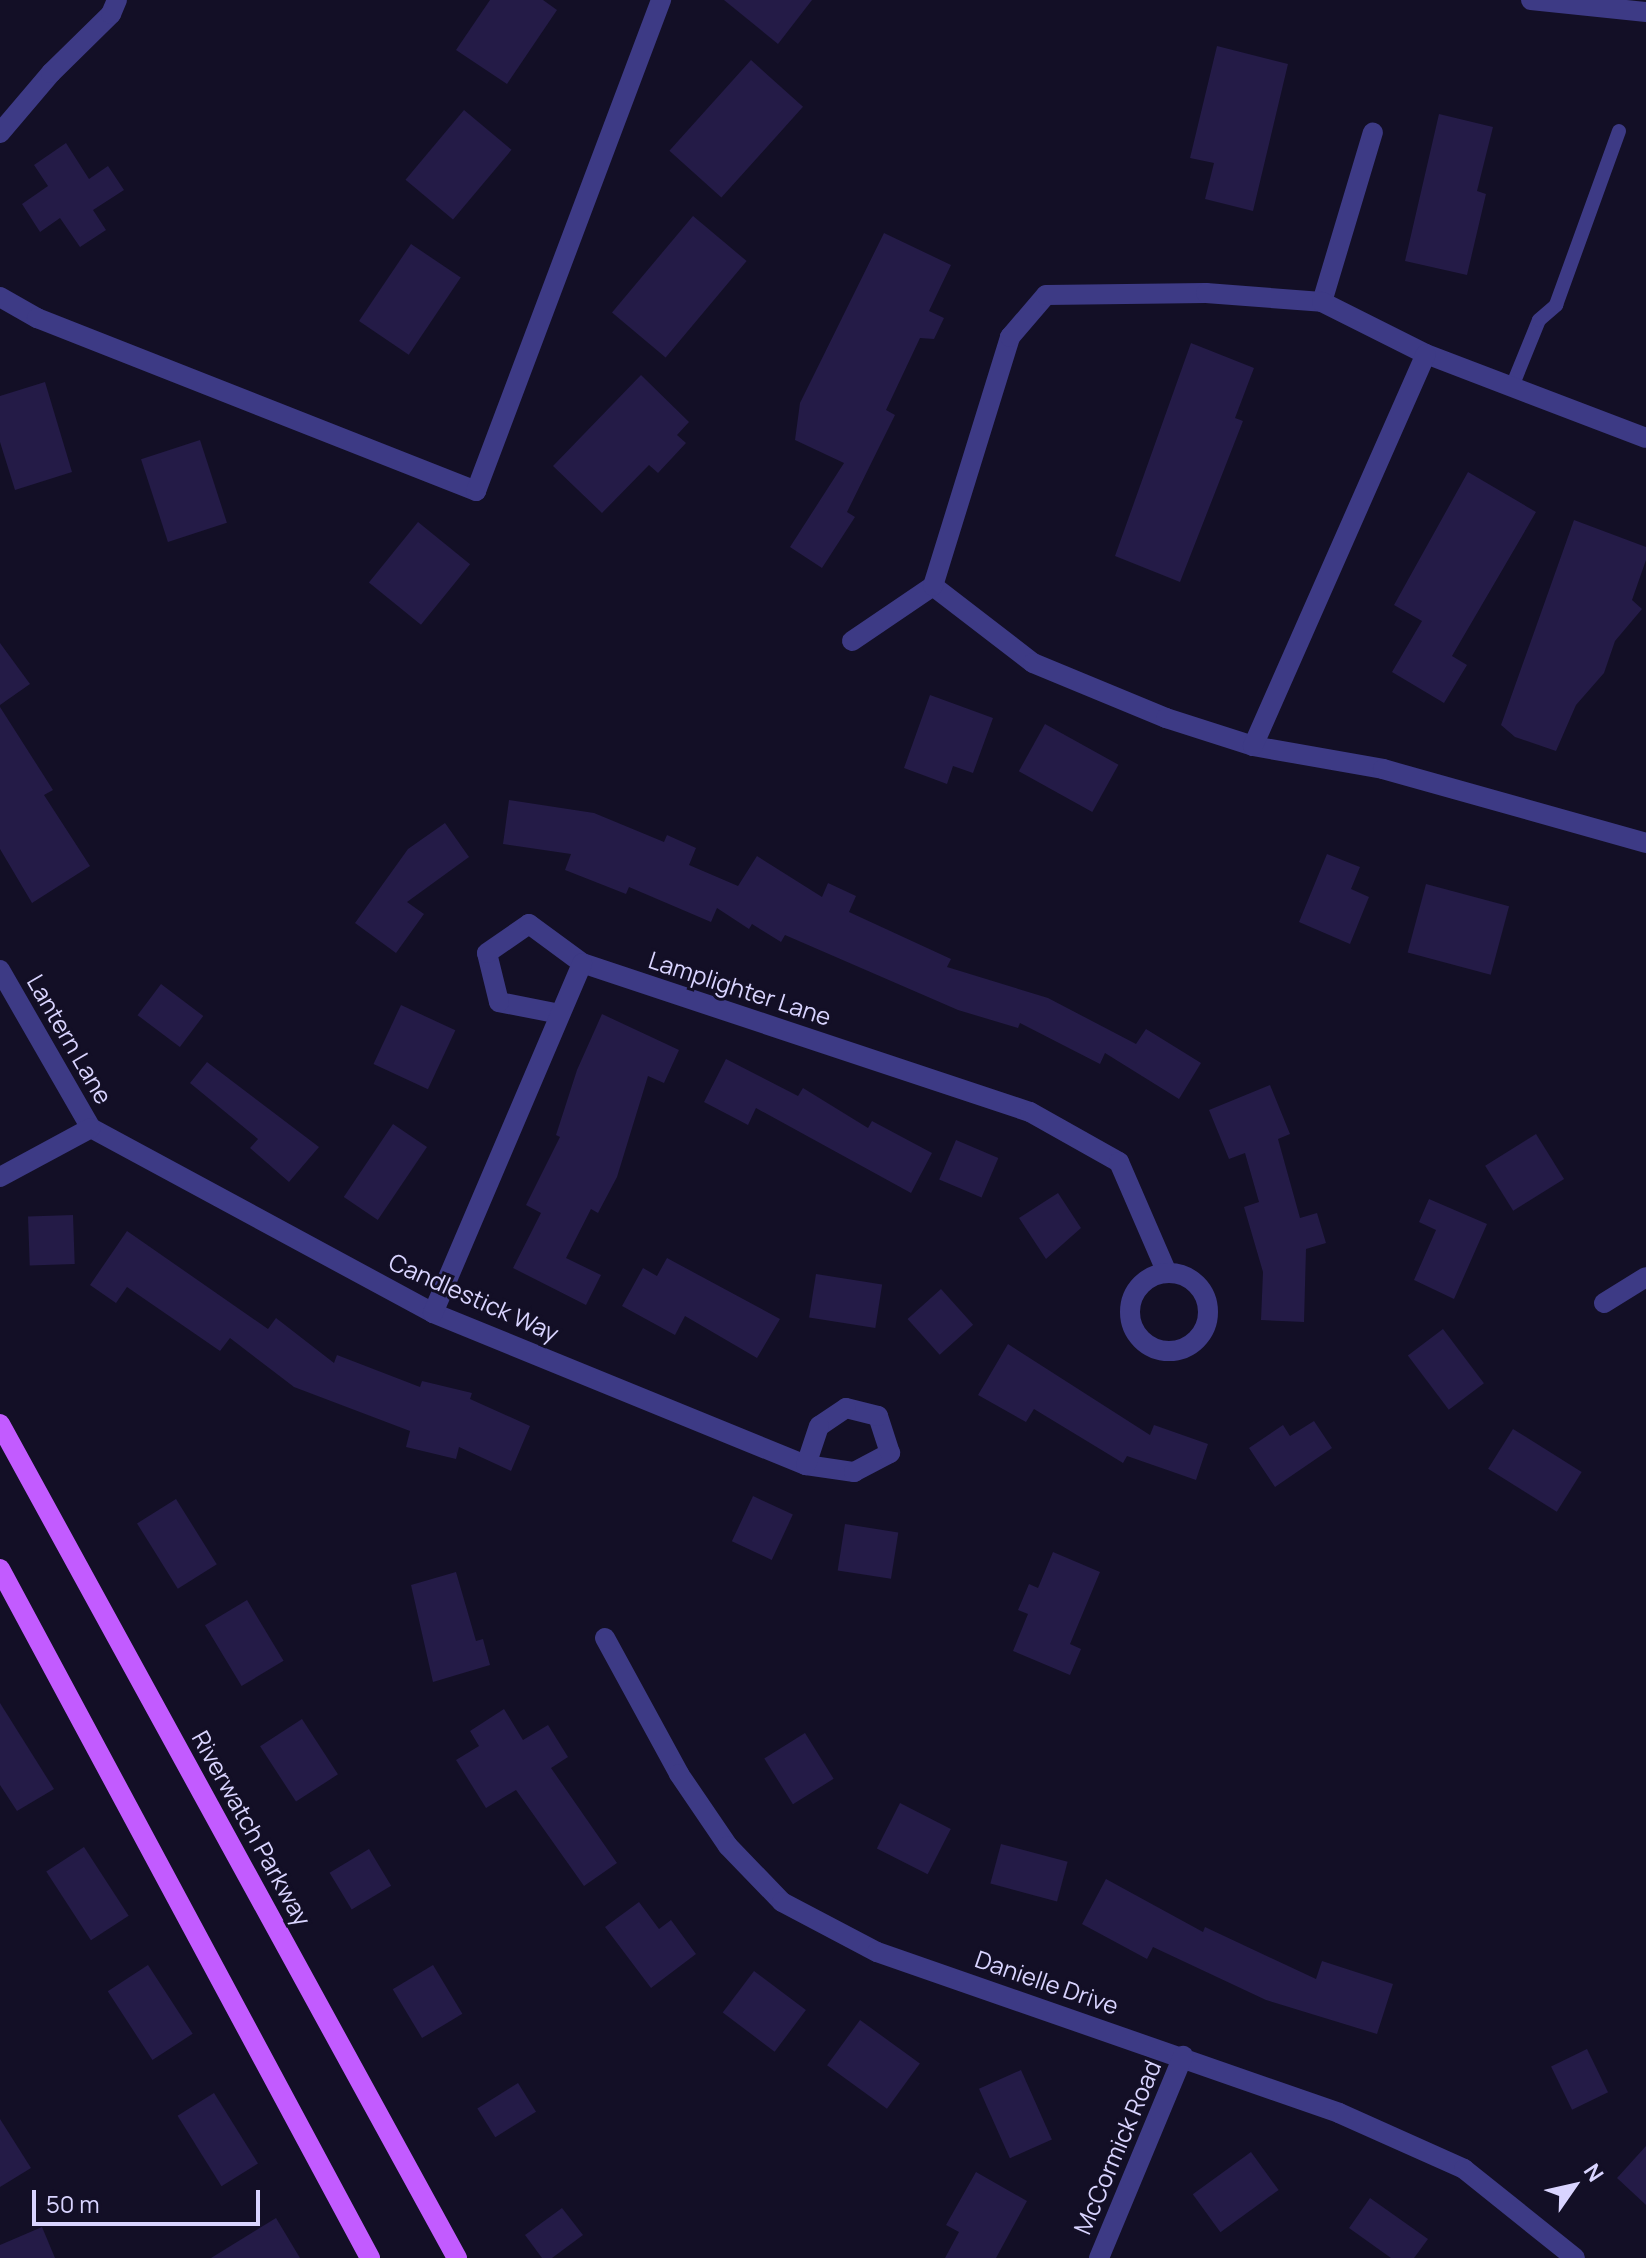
<!DOCTYPE html>
<style>
body{margin:0}
#map{position:relative;width:1646px;height:2258px;overflow:hidden;background:#130f26;font-family:Manrope,sans-serif}
div>[style]{position:absolute}
[style*='--x']{left:calc(var(--x)*1px);top:calc(var(--y)*1px);width:calc(var(--w)*1px);rotate:calc(var(--a)*1deg)}
.building>*{inset:0;background:#241b47;transform-origin:0 0}
.service>*{height:14px;margin:-7px;padding:0 7px;transform-origin:7px;border-radius:7px;background:#3d3a85}
.minor>*{height:20px;margin:-10px;padding:0 10px;transform-origin:10px;border-radius:10px;background:#3d3a85}
.minor>.ring{margin:-10px;padding:0;box-sizing:content-box;background:none;border:20px solid #3d3a85;border-radius:50%}
.tertiary>*{height:20px;margin:-10px;padding:0 10px;transform-origin:10px;border-radius:10px;background:#3d3a85}
.primary>*{height:20px;margin:-10px;padding:0 10px;transform-origin:10px;border-radius:10px;background:#c25bff}
span{translate:-50% -50%;white-space:nowrap;text-align:center;line-height:1.15;-webkit-text-stroke:6px #130f26;paint-order:stroke}
.street-label{font-size:24px;color:#d9d4ff}
.north{position:absolute;left:1534px;top:2146px;width:80px;height:80px;-webkit-text-stroke:6px #130f26;paint-order:stroke;rotate:56deg;font-size:22px;font-weight:700;line-height:32px;text-align:center;color:#d9d4ff}
.north::after{content:'';display:block;margin:auto;width:28px;height:36px;background:#d9d4ff;clip-path:polygon(50% 0,100% 100%,50% 72%,0 100%)}
.scale{position:absolute;left:32px;top:2190px;width:228px;height:36px;box-sizing:border-box;border:4px solid #d9d4ff;border-top:0;padding-left:10px;font-size:24px;line-height:28px;white-space:nowrap;color:#d9d4ff;-webkit-text-stroke:6px #130f26;paint-order:stroke}
</style>
<div id="map">
<div class="building">
<i style="clip-path:polygon(490px 0,543px 0,557px 10px,507px 84px,456px 50px)"></i>
<i style="clip-path:polygon(724px 0,812px 0,778px 44px)"></i>
<i style="clip-path:polygon(1217px 46px,1288px 64px,1253px 211px,1205px 199px,1214px 163px,1190px 158px)"></i>
<i style="left:751px;top:60px;width:70px;height:122px;rotate:42deg"></i>
<i style="left:464px;top:110px;width:62px;height:91px;rotate:40deg"></i>
<i style="clip-path:polygon(1439px 114px,1493px 127px,1477px 191px,1486px 194px,1467px 275px,1405px 261px)"></i>
<i style="clip-path:polygon(66px 143px,89px 179px,108px 166px,124px 190px,93px 210px,106px 230px,80px 247px,60px 218px,40px 232px,22px 204px,48px 186px,34px 165px)"></i>
<i style="left:693px;top:216px;width:70px;height:126px;rotate:40deg"></i>
<i style="clip-path:polygon(884px 233px,951px 265px,929px 311px,944px 318px,934px 339px,920px 338px,886px 410px,895px 415px,847px 512px,855px 517px,822px 568px,790px 547px,844px 463px,795px 440px,800px 403px)"></i>
<i style="left:411px;top:244px;width:60px;height:93px;rotate:34deg"></i>
<i style="clip-path:polygon(1191px 343px,1254px 368px,1235px 418px,1243px 421px,1180px 582px,1115px 556px)"></i>
<i style="clip-path:polygon(641px 375px,689px 422px,677px 435px,686px 443px,658px 473px,649px 465px,602px 513px,553px 466px)"></i>
<i style="clip-path:polygon(45px 382px,72px 472px,15px 490px,0 442px,0 396px)"></i>
<i style="left:200px;top:440px;width:87px;height:62px;rotate:72deg"></i>
<i style="clip-path:polygon(1468px 472px,1536px 512px,1452px 656px,1467px 665px,1444px 703px,1392px 672px,1422px 621px,1394px 605px)"></i>
<i style="clip-path:polygon(1574px 520px,1646px 547px,1646px 560px,1632px 600px,1642px 609px,1615px 641px,1604px 673px,1576px 705px,1556px 751px,1515px 737px,1501px 725px)"></i>
<i style="left:418px;top:522px;width:67px;height:78px;rotate:39deg"></i>
<i style="clip-path:polygon(0 643px,30px 684px,0 705px)"></i>
<i style="clip-path:polygon(930px 695px,993px 718px,973px 773px,953px 766px,947px 784px,904px 768px)"></i>
<i style="clip-path:polygon(0 707px,53px 790px,44px 795px,90px 866px,32px 903px,0 849px)"></i>
<i style="left:1045px;top:724px;width:84px;height:54px;rotate:29deg"></i>
<i style="clip-path:polygon(509px 800px,594px 813px,664px 842px,667px 835px,696px 848px,689px 865px,738px 886px,757px 856px,822px 897px,828px 883px,856px 896px,849px 912px,951px 959px,947px 967px,1048px 998px,1136px 1044px,1146px 1029px,1201px 1063px,1179px 1099px,1105px 1053px,1100px 1064px,1020px 1023px,1018px 1028px,958px 1010px,785px 935px,781px 942px,752px 924px,749px 929px,717px 908px,711px 922px,629px 887px,626px 894px,565px 870px,571px 854px,503px 844px)"></i>
<i style="clip-path:polygon(445px 823px,469px 857px,407px 902px,424px 914px,396px 953px,355px 923px,408px 849px)"></i>
<i style="clip-path:polygon(1327px 854px,1360px 867px,1351px 889px,1369px 897px,1350px 944px,1299px 922px)"></i>
<i style="left:1426px;top:884px;width:86px;height:71px;rotate:15deg"></i>
<i style="left:161px;top:984px;width:53px;height:39px;rotate:37deg"></i>
<i style="left:401px;top:1005px;width:60px;height:65px;rotate:25deg"></i>
<i style="clip-path:polygon(602px 1014px,679px 1050px,664px 1083px,648px 1076px,617px 1177px,598px 1213px,591px 1209px,566px 1258px,601px 1275px,586px 1305px,513px 1268px,541px 1213px,526px 1205px,560px 1137px,556px 1135px,577px 1070px)"></i>
<i style="clip-path:polygon(726px 1059px,798px 1096px,803px 1088px,868px 1128px,872px 1121px,932px 1153px,911px 1193px,756px 1108px,748px 1125px,704px 1102px)"></i>
<i style="clip-path:polygon(207px 1062px,319px 1147px,289px 1182px,250px 1148px,258px 1139px,190px 1083px)"></i>
<i style="clip-path:polygon(1270px 1085px,1290px 1134px,1278px 1139px,1300px 1218px,1317px 1213px,1326px 1243px,1306px 1249px,1304px 1322px,1261px 1320px,1263px 1272px,1244px 1207px,1259px 1202px,1245px 1153px,1229px 1159px,1209px 1110px)"></i>
<i style="left:393px;top:1124px;width:41px;height:88px;rotate:34deg"></i>
<i style="left:1536px;top:1134px;width:53px;height:60px;rotate:58deg"></i>
<i style="left:956px;top:1140px;width:46px;height:43px;rotate:23deg"></i>
<i style="clip-path:polygon(1058px 1193px,1081px 1228px,1046px 1259px,1019px 1218px)"></i>
<i style="clip-path:polygon(1429px 1199px,1487px 1224px,1454px 1299px,1414px 1280px,1436px 1230px,1419px 1222px)"></i>
<i style="left:73px;top:1215px;width:49px;height:45px;rotate:88deg"></i>
<i style="clip-path:polygon(127px 1231px,268px 1329px,276px 1318px,334px 1363px,337px 1355px,420px 1387px,422px 1381px,472px 1393px,470px 1399px,530px 1426px,511px 1471px,459px 1447px,456px 1459px,406px 1447px,410px 1431px,294px 1387px,230px 1338px,220px 1351px,127px 1287px,116px 1303px,90px 1285px)"></i>
<i style="clip-path:polygon(667px 1258px,780px 1319px,757px 1358px,685px 1316px,675px 1335px,622px 1306px,643px 1268px,657px 1276px)"></i>
<i style="left:816px;top:1274px;width:67px;height:44px;rotate:9deg"></i>
<i style="left:941px;top:1289px;width:48px;height:45px;rotate:48deg"></i>
<i style="left:1443px;top:1329px;width:68px;height:44px;rotate:53deg"></i>
<i style="clip-path:polygon(1008px 1344px,1150px 1435px,1154px 1425px,1208px 1444px,1196px 1480px,1127px 1456px,1123px 1463px,1034px 1409px,1026px 1422px,978px 1395px)"></i>
<i style="clip-path:polygon(1314px 1421px,1332px 1448px,1275px 1487px,1249px 1448px,1283px 1425px,1290px 1436px)"></i>
<i style="left:1513px;top:1429px;width:81px;height:47px;rotate:32deg"></i>
<i style="left:753px;top:1496px;width:44px;height:50px;rotate:25deg"></i>
<i style="left:176px;top:1499px;width:77px;height:46px;rotate:58deg"></i>
<i style="left:845px;top:1524px;width:54px;height:47px;rotate:9deg"></i>
<i style="clip-path:polygon(1053px 1552px,1100px 1572px,1070px 1644px,1081px 1649px,1070px 1675px,1013px 1651px,1028px 1614px,1018px 1610px,1029px 1584px,1038px 1588px)"></i>
<i style="clip-path:polygon(456px 1572px,476px 1641px,483px 1639px,490px 1665px,433px 1682px,411px 1585px)"></i>
<i style="left:247px;top:1600px;width:71px;height:49px;rotate:59deg"></i>
<i style="clip-path:polygon(0 1703px,54px 1789px,17px 1811px,0 1785px)"></i>
<i style="clip-path:polygon(504px 1709px,523px 1740px,548px 1725px,568px 1757px,551px 1768px,617px 1863px,584px 1886px,516px 1790px,486px 1808px,456px 1760px,479px 1746px,470px 1731px)"></i>
<i style="left:302px;top:1719px;width:66px;height:50px;rotate:57deg"></i>
<i style="left:805px;top:1733px;width:54px;height:48px;rotate:58deg"></i>
<i style="left:900px;top:1803px;width:57px;height:51px;rotate:27deg"></i>
<i style="left:1001px;top:1844px;width:69px;height:41px;rotate:15deg"></i>
<i style="left:84px;top:1847px;width:82px;height:45px;rotate:57deg"></i>
<i style="left:369px;top:1849px;width:43px;height:46px;rotate:59deg"></i>
<i style="clip-path:polygon(1106px 1879px,1203px 1932px,1205px 1927px,1316px 1979px,1322px 1961px,1393px 1984px,1377px 2034px,1266px 2000px,1153px 1947px,1147px 1959px,1082px 1924px)"></i>
<i style="clip-path:polygon(639px 1902px,659px 1929px,671px 1920px,696px 1954px,651px 1988px,605px 1927px)"></i>
<i style="left:148px;top:1965px;width:82px;height:48px;rotate:57deg"></i>
<i style="left:433px;top:1965px;width:57px;height:47px;rotate:59deg"></i>
<i style="left:754px;top:1971px;width:65px;height:52px;rotate:37deg"></i>
<i style="left:860px;top:2020px;width:74px;height:56px;rotate:36deg"></i>
<i style="left:1587px;top:2049px;width:48px;height:40px;rotate:64deg"></i>
<i style="left:1021px;top:2070px;width:76px;height:46px;rotate:66deg"></i>
<i style="left:518px;top:2083px;width:34px;height:48px;rotate:58deg"></i>
<i style="left:214px;top:2093px;width:83px;height:43px;rotate:58deg"></i>
<i style="clip-path:polygon(0 2119px,31px 2168px,0 2187px)"></i>
<i style="clip-path:polygon(1646px 2146px,1646px 2205px,1617px 2178px)"></i>
<i style="left:1251px;top:2152px;width:47px;height:72px;rotate:54deg"></i>
<i style="clip-path:polygon(976px 2172px,1027px 2201px,996px 2258px,945px 2258px,959px 2232px,946px 2225px)"></i>
<i style="clip-path:polygon(1370px 2198px,1428px 2239px,1414px 2258px,1391px 2258px,1349px 2228px)"></i>
<i style="clip-path:polygon(562px 2208px,583px 2235px,552px 2258px,542px 2258px,525px 2235px)"></i>
<i style="clip-path:polygon(276px 2218px,300px 2258px,211px 2258px)"></i>
<i style="clip-path:polygon(42px 2227px,55px 2258px,0 2258px,0 2245px)"></i>
</div>
<div class="service">
<i style="--x:1511;--y:389;--w:74;--a:-67.9"></i>
<i style="--x:1539;--y:320;--w:23;--a:-41"></i>
<i style="--x:1556;--y:305;--w:185;--a:-70.1"></i>
</div>
<div class="minor">
<i style="--x:0;--y:133;--w:79;--a:-49.6"></i>
<i style="--x:51;--y:73;--w:84;--a:-44.5"></i>
<i style="--x:111;--y:14;--w:15;--a:-67"></i>
<i style="--x:0;--y:297;--w:43;--a:29.6"></i>
<i style="--x:37;--y:318;--w:472;--a:21.5"></i>
<i style="--x:476;--y:491;--w:525;--a:-69.35"></i>
<i style="--x:1322;--y:302;--w:177;--a:-73.3"></i>
<i style="--x:933;--y:586;--w:126;--a:37.6"></i>
<i style="--x:1033;--y:663;--w:144;--a:22.5"></i>
<i style="--x:1166;--y:718;--w:91;--a:17.8"></i>
<i style="--x:1253;--y:746;--w:132;--a:10"></i>
<i style="--x:1383;--y:769;--w:273;--a:15.7"></i>
<i style="--x:852;--y:641;--w:98;--a:-34.2"></i>
<i style="--x:933;--y:586;--w:261;--a:-72.8"></i>
<i style="--x:1010;--y:337;--w:55;--a:-49.4"></i>
<i style="--x:1046;--y:295;--w:160;--a:-0.7"></i>
<i style="--x:1206;--y:293;--w:116;--a:4.4"></i>
<i style="--x:1322;--y:302;--w:116;--a:26.6"></i>
<i style="--x:1426;--y:354;--w:235;--a:20.9"></i>
<i style="--x:1253;--y:746;--w:428;--a:-66.2"></i>
<i style="--x:0;--y:970;--w:182;--a:60.1"></i>
<i style="--x:560;--y:1014;--w:62;--a:-168.9"></i>
<i style="--x:499;--y:1002;--w:50;--a:-103.8"></i>
<i style="--x:487;--y:953;--w:51;--a:-34.6"></i>
<i style="--x:529;--y:924;--w:66;--a:36.3"></i>
<i style="--x:582;--y:963;--w:472;--a:18.4"></i>
<i style="--x:1030;--y:1112;--w:102;--a:29.3"></i>
<i style="--x:1119;--y:1162;--w:121;--a:66.6"></i>
<i style="--x:91;--y:1128;--w:389;--a:28.4"></i>
<i style="--x:433;--y:1313;--w:403;--a:22.2"></i>
<i style="--x:806;--y:1465;--w:49;--a:8.3"></i>
<i style="--x:854;--y:1472;--w:41;--a:-27.8"></i>
<i style="--x:890;--y:1453;--w:39;--a:-108"></i>
<i style="--x:878;--y:1416;--w:33;--a:-166"></i>
<i style="--x:846;--y:1408;--w:32;--a:146"></i>
<i style="--x:819;--y:1426;--w:41;--a:108.4"></i>
<i style="--x:0;--y:1177;--w:103;--a:-28.3"></i>
<i class="ring" style="left:1130px;top:1273px;width:58px;height:58px"></i>
<i style="--x:1604;--y:1303;--w:49;--a:-31.8"></i>
<i style="--x:433;--y:1313;--w:380;--a:-66.9"></i>
<i style="--x:605;--y:1638;--w:155;--a:61.4"></i>
<i style="--x:679;--y:1774;--w:87;--a:55.8"></i>
<i style="--x:728;--y:1846;--w:78;--a:46"></i>
<i style="--x:782;--y:1902;--w:107;--a:27.8"></i>
<i style="--x:877;--y:1952;--w:489;--a:19.2"></i>
<i style="--x:1339;--y:2113;--w:137;--a:24.1"></i>
<i style="--x:1464;--y:2169;--w:142;--a:38.7"></i>
<i style="--x:1099;--y:2258;--w:219;--a:-67.4"></i>
</div>
<div class="tertiary">
<i style="--x:1531;--y:0;--w:116;--a:6"></i>
</div>
<div class="primary">
<i style="--x:0;--y:1424;--w:951;--a:61.28"></i>
<i style="--x:0;--y:1569;--w:782;--a:61.76"></i>
</div>
<div class="street-label">
<span style="left:740px;top:988px;rotate:18deg">Lamplighter Lane</span>
<span style="left:70px;top:1039px;rotate:60deg">Lantern Lane</span>
<span style="left:474px;top:1297px;rotate:24deg">Candlestick Way</span>
<span style="left:252px;top:1828px;rotate:61deg">Riverwatch Parkway</span>
<span style="left:1047px;top:1982px;rotate:19deg">Danielle Drive</span>
<span style="left:1117px;top:2147px;rotate:-67deg">McCormick Road</span>
</div>
<div class="north">N</div>
<div class="scale">50 m</div>
</div>
